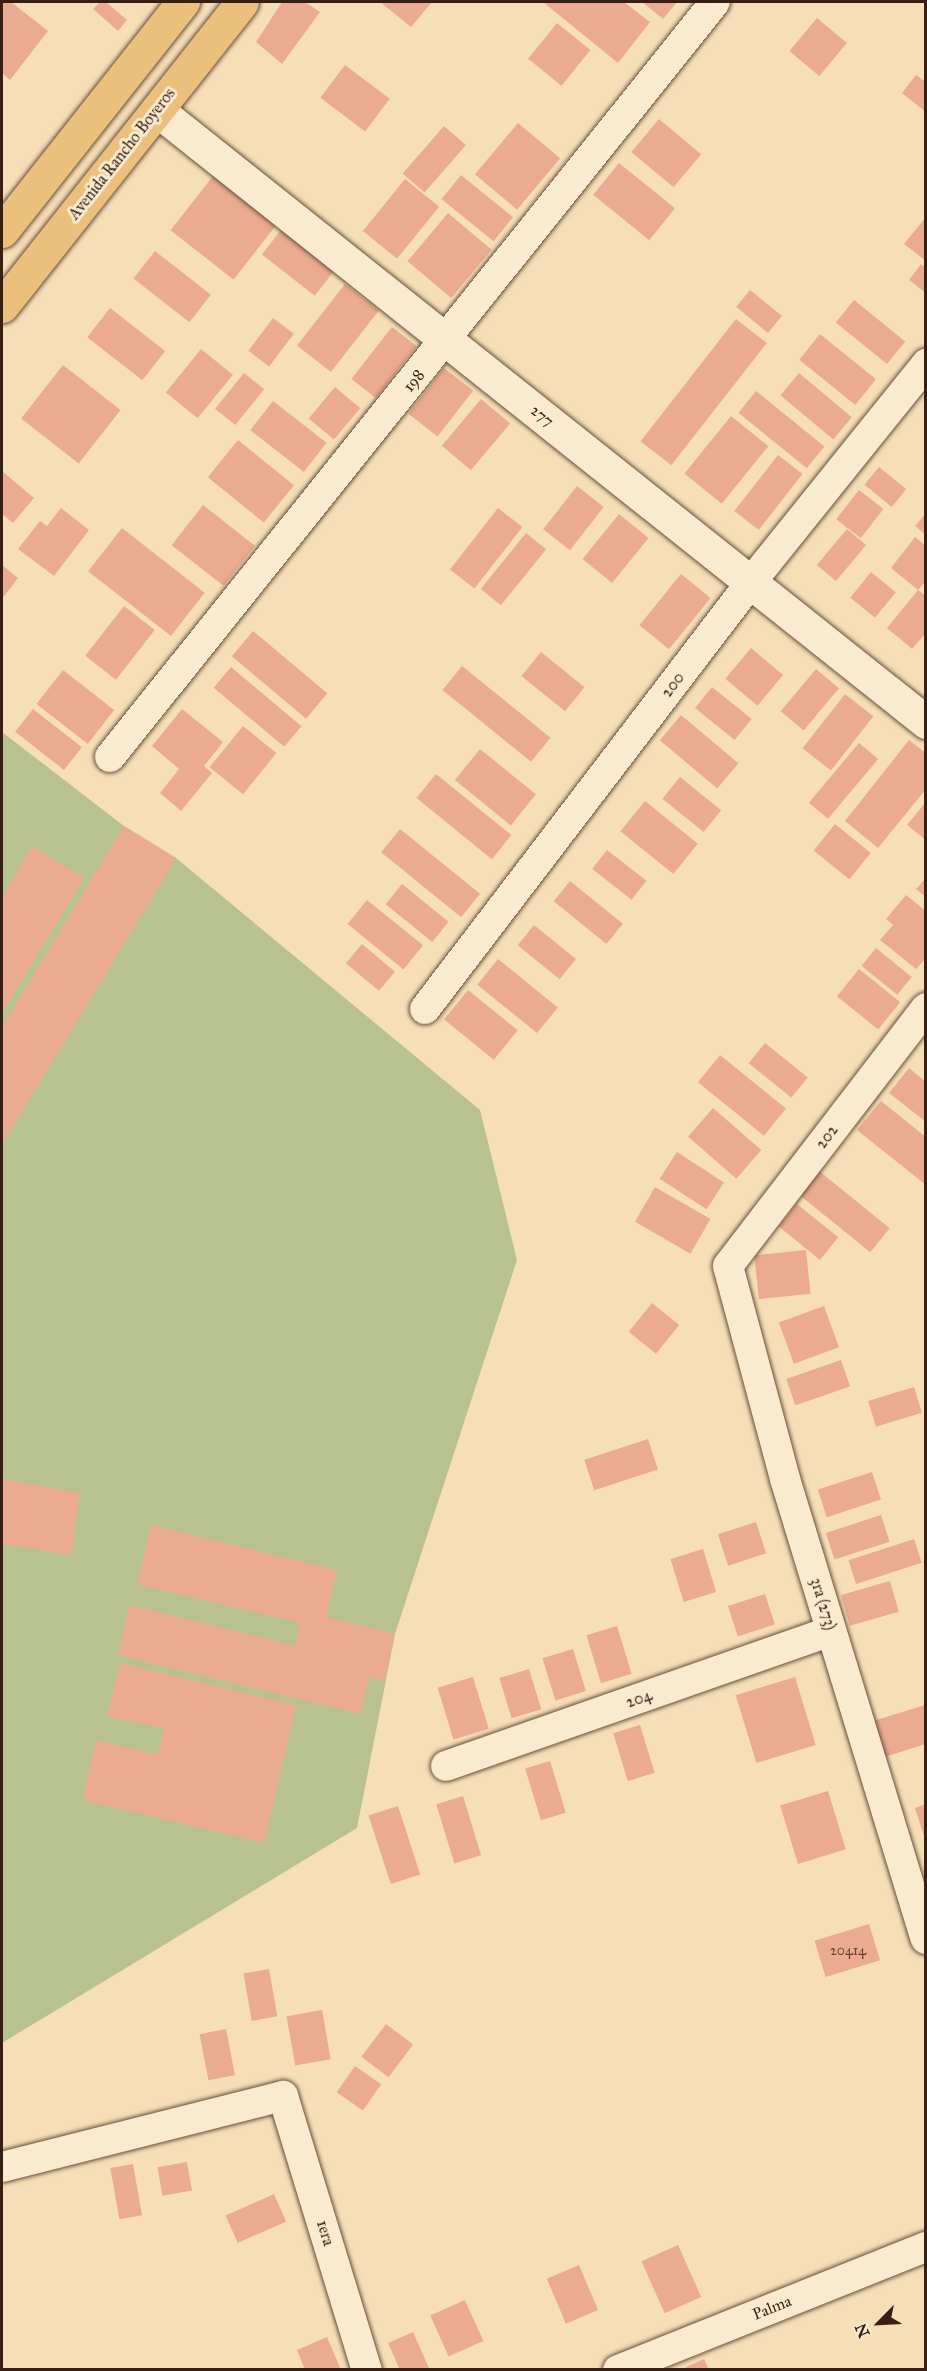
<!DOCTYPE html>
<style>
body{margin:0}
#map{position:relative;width:927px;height:2371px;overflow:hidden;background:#f6dfb7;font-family:"IM FELL Great Primer",serif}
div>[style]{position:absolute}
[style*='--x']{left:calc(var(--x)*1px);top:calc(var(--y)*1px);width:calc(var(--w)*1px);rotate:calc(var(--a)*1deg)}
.green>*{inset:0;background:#b8c291}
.building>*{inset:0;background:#ebab90;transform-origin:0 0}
.roads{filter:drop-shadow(0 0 2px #684f3c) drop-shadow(0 0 2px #684f3c)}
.minor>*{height:30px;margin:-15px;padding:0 15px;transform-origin:15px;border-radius:15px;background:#f9ead0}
.tertiary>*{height:33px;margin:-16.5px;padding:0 16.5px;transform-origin:16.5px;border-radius:16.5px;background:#f9ead0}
.trunk>*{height:33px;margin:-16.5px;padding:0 16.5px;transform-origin:16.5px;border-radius:16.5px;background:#ebc07c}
span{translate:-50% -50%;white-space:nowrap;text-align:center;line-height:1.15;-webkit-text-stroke:6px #f9ead0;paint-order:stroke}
.number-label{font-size:14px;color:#654232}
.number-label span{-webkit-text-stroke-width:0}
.street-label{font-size:16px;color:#381f13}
.frame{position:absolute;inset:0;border:3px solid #381f13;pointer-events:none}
.north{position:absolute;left:849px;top:2293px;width:60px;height:60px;-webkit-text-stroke:4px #f9ead0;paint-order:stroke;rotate:246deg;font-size:16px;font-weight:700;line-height:24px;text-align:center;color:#381f13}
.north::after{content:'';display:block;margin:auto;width:21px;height:27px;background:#381f13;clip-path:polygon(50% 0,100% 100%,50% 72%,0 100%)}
</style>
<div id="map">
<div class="green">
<i style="clip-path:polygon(2px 732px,124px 826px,176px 858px,480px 1110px,517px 1260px,395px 1634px,357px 1828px,2px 2043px)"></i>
</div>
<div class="building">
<i style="clip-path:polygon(2px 2px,11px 2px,48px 31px,10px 80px,2px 73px)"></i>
<i style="clip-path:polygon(100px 2px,106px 2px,127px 20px,118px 31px,93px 9px)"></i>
<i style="clip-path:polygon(282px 2px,305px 2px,320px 12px,282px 64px,256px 42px)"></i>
<i style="clip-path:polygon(380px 2px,432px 2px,411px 27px)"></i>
<i style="clip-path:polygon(543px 2px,624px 2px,650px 22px,618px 63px)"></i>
<i style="clip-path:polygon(642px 2px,677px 2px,663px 19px)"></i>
<i style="left:817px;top:18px;width:39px;height:43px;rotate:40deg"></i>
<i style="left:557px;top:23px;width:43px;height:46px;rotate:39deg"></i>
<i style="left:345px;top:65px;width:56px;height:41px;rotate:37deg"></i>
<i style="clip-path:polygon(916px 75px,926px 82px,926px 112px,902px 93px)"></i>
<i style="left:659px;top:119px;width:55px;height:43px;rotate:40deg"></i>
<i style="left:518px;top:123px;width:55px;height:67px;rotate:40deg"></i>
<i style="left:444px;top:126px;width:29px;height:63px;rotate:41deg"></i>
<i style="left:619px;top:163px;width:72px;height:41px;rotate:39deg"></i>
<i style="left:461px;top:175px;width:67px;height:31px;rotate:39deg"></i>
<i style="left:213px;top:176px;width:80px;height:69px;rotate:38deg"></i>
<i style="left:405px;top:179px;width:44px;height:67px;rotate:39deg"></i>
<i style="left:448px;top:213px;width:57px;height:63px;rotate:40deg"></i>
<i style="clip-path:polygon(926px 217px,926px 261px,904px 244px)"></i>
<i style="left:281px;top:230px;width:67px;height:31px;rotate:38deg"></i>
<i style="left:155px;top:251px;width:71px;height:35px;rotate:38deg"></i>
<i style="clip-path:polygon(921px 264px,926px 268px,926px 293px,909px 280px)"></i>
<i style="left:345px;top:284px;width:43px;height:78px;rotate:38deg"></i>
<i style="left:750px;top:290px;width:41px;height:22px;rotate:39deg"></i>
<i style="left:854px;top:300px;width:66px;height:29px;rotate:39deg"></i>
<i style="left:110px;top:308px;width:70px;height:37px;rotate:38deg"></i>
<i style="left:273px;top:318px;width:26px;height:41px;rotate:37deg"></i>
<i style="left:736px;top:319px;width:39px;height:155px;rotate:38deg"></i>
<i style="left:392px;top:327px;width:31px;height:66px;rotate:38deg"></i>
<i style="left:820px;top:334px;width:72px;height:33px;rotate:39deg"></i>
<i style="left:201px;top:349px;width:41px;height:56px;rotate:39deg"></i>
<i style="left:63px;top:365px;width:73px;height:68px;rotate:38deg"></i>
<i style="left:444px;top:368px;width:37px;height:58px;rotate:38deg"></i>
<i style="left:244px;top:373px;width:26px;height:46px;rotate:39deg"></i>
<i style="left:799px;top:373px;width:69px;height:29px;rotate:40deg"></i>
<i style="left:335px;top:387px;width:33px;height:41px;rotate:40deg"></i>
<i style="left:756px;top:391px;width:88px;height:28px;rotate:39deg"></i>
<i style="left:481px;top:399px;width:38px;height:61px;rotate:40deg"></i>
<i style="left:273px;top:401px;width:68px;height:37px;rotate:38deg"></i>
<i style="left:731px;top:416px;width:48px;height:74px;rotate:39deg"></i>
<i style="left:238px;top:440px;width:72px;height:48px;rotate:39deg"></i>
<i style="left:778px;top:455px;width:31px;height:71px;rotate:38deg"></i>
<i style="left:879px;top:467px;width:35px;height:23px;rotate:39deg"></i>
<i style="clip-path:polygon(2px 471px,34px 498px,13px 523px,2px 514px)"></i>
<i style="left:577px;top:486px;width:34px;height:55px;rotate:38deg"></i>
<i style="left:859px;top:490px;width:31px;height:37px;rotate:38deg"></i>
<i style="left:203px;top:505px;width:66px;height:51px;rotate:38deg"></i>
<i style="clip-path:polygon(61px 508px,89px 530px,54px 576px,18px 549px,40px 521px,47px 526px)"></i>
<i style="left:498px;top:508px;width:31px;height:78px;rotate:38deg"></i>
<i style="clip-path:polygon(926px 513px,926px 535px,915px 526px)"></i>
<i style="left:619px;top:514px;width:38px;height:58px;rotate:39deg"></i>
<i style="left:122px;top:528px;width:105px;height:55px;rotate:38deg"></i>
<i style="left:847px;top:529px;width:25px;height:47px;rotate:40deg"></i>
<i style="left:526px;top:533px;width:26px;height:72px;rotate:39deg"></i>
<i style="clip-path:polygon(915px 537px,926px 546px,926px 581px,918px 590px,891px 568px)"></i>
<i style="clip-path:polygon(2px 565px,18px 578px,2px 599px)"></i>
<i style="left:871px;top:572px;width:32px;height:33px;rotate:39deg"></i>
<i style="left:681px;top:574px;width:38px;height:66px;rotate:39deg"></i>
<i style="clip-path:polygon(918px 590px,926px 596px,926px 633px,912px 649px,887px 628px)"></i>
<i style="left:124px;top:606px;width:39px;height:63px;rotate:38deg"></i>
<i style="left:253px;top:631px;width:97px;height:33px;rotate:40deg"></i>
<i style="left:751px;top:648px;width:42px;height:40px;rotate:40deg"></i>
<i style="left:541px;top:652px;width:56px;height:31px;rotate:39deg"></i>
<i style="left:462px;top:666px;width:114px;height:31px;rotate:39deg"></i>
<i style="left:231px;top:667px;width:92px;height:27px;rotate:40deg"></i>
<i style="left:816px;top:669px;width:30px;height:55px;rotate:40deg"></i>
<i style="left:63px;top:670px;width:65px;height:43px;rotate:38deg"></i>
<i style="left:712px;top:687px;width:51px;height:27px;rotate:39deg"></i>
<i style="left:845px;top:694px;width:36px;height:69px;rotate:38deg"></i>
<i style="left:33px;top:709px;width:62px;height:29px;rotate:38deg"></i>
<i style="clip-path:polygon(182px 709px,223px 742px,204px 766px,212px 773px,181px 811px,160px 793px,179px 769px,152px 746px)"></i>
<i style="left:681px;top:715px;width:75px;height:33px;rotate:40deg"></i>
<i style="left:243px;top:726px;width:43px;height:53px;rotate:39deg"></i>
<i style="clip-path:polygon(909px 740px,926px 753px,926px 789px,878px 848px,845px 821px)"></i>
<i style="left:859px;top:743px;width:25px;height:78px;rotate:40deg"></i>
<i style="left:480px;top:749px;width:72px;height:40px;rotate:39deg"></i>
<i style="left:436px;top:774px;width:97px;height:31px;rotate:39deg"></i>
<i style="left:680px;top:777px;width:53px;height:28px;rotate:39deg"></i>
<i style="left:645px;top:801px;width:68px;height:39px;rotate:39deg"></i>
<i style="clip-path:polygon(926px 802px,926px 840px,907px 825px)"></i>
<i style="left:835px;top:824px;width:46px;height:34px;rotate:39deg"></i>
<i style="clip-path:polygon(124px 826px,176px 858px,2px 1144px,2px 1027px)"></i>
<i style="left:400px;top:829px;width:103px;height:30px;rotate:39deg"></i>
<i style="clip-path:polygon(32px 846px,84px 878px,2px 1013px,2px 898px)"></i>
<i style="left:607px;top:850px;width:50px;height:24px;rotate:38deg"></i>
<i style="clip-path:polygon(926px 878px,926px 897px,916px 889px)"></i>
<i style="left:570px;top:881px;width:68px;height:26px;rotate:39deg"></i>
<i style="left:402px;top:884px;width:60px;height:26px;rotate:39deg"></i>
<i style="clip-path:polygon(906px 895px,926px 911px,926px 958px,916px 969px,880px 940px,893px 925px,886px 919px)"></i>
<i style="left:367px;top:900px;width:72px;height:31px;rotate:39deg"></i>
<i style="left:534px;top:925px;width:54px;height:26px;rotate:39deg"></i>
<i style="left:362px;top:944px;width:43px;height:25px;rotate:40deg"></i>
<i style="left:876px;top:948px;width:46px;height:23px;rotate:39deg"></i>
<i style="left:498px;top:959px;width:77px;height:33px;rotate:39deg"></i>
<i style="left:859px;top:969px;width:53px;height:35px;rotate:39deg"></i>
<i style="left:468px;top:990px;width:64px;height:38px;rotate:39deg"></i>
<i style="left:765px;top:1043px;width:55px;height:26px;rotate:39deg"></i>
<i style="left:720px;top:1055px;width:85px;height:35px;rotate:39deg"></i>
<i style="clip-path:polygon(909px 1068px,926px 1082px,926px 1122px,889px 1093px)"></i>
<i style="clip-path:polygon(881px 1101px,926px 1137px,926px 1185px,857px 1130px)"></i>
<i style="left:713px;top:1108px;width:64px;height:38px;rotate:41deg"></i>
<i style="left:677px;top:1152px;width:56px;height:32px;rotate:33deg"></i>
<i style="left:819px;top:1171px;width:91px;height:31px;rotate:39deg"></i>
<i style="left:655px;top:1187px;width:64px;height:40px;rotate:30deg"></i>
<i style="left:797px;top:1204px;width:53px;height:29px;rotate:39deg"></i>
<i style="left:806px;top:1250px;width:44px;height:52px;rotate:84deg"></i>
<i style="left:652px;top:1303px;width:35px;height:37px;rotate:39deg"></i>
<i style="left:824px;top:1306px;width:44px;height:48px;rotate:70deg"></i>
<i style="left:841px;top:1360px;width:28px;height:58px;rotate:71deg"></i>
<i style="left:914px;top:1387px;width:27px;height:48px;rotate:73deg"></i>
<i style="left:648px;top:1439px;width:32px;height:67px;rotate:72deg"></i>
<i style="left:872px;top:1472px;width:29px;height:57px;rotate:72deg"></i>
<i style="clip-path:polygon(2px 1479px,80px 1493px,71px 1555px,2px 1544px)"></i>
<i style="left:881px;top:1515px;width:28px;height:58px;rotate:72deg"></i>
<i style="left:756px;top:1522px;width:33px;height:40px;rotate:72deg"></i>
<i style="clip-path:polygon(151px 1525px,337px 1570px,326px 1617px,395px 1634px,384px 1681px,369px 1677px,360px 1714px,118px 1655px,129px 1605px,295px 1646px,300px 1623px,137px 1584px)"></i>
<i style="left:914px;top:1539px;width:25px;height:69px;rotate:72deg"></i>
<i style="left:703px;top:1549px;width:45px;height:34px;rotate:73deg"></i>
<i style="left:890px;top:1581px;width:32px;height:51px;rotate:74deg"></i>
<i style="left:765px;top:1594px;width:32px;height:39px;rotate:72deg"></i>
<i style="left:617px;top:1626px;width:50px;height:32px;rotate:73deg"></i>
<i style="left:573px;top:1649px;width:44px;height:32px;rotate:73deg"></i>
<i style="clip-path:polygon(120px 1663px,296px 1705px,264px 1843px,83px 1800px,96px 1740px,158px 1755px,164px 1729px,107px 1716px)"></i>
<i style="left:529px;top:1669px;width:42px;height:31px;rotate:73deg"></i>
<i style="left:473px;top:1677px;width:54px;height:37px;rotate:73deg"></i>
<i style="left:795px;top:1677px;width:71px;height:62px;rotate:73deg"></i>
<i style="clip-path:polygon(925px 1705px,926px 1744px,881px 1758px,870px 1722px)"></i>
<i style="left:640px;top:1725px;width:50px;height:28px;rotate:73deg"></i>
<i style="left:550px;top:1761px;width:54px;height:26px;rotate:73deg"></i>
<i style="left:828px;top:1791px;width:61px;height:50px;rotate:73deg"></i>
<i style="left:463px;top:1796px;width:62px;height:28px;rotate:73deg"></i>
<i style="clip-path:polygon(926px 1804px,926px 1839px,925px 1839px,915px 1808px)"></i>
<i style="left:398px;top:1806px;width:72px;height:31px;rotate:72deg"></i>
<i style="left:869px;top:1924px;width:38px;height:57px;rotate:73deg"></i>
<i style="left:269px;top:1969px;width:48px;height:26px;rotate:80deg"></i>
<i style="left:322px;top:2010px;width:50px;height:36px;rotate:80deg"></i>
<i style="left:386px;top:2024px;width:34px;height:41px;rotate:37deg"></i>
<i style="left:226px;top:2029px;width:47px;height:27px;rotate:79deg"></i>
<i style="left:355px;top:2066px;width:32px;height:32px;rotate:35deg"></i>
<i style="left:187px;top:2162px;width:29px;height:30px;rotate:80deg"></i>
<i style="left:133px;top:2164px;width:52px;height:23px;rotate:80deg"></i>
<i style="left:274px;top:2194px;width:30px;height:53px;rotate:66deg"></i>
<i style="left:678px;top:2245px;width:57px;height:40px;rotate:66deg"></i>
<i style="left:579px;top:2265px;width:49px;height:35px;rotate:67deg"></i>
<i style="left:465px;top:2300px;width:45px;height:38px;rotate:66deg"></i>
<i style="clip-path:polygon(413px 2332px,429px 2368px,400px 2370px,388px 2343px)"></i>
<i style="clip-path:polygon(327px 2337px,341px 2370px,305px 2370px,297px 2350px)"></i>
<i style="clip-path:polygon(704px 2359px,709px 2370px,680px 2370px)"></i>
</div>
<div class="roads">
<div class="minor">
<i style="--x:110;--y:757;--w:967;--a:-51.29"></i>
<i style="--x:926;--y:1008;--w:325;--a:127.5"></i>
<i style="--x:728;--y:1266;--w:220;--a:75"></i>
<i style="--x:785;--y:1479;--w:481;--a:73"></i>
<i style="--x:425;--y:1009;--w:537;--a:-52.64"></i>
<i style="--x:751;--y:582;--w:280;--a:-51.2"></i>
<i style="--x:446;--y:1766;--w:408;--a:-19.3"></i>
<i style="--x:2;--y:2167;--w:290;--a:-14.2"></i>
<i style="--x:283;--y:2096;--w:287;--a:73"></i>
<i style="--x:618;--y:2370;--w:332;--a:-21.8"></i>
</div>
<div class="tertiary">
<i style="--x:157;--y:110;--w:983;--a:38.51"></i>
</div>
<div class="trunk">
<i style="--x:2;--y:231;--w:292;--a:-51.7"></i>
<i style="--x:2;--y:306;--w:387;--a:-51.7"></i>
</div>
</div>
<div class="number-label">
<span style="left:848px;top:1951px">20414</span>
</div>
<div class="street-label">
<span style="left:122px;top:154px;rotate:-52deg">Avenida Rancho Boyeros</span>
<span style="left:414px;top:381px;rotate:-51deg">198</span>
<span style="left:542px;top:416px;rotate:39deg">277</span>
<span style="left:673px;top:685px;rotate:-53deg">200</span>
<span style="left:827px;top:1137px;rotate:-53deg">202</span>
<span style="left:823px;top:1604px;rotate:73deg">3ra (273)</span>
<span style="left:639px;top:1699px;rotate:-19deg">204</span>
<span style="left:325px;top:2233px;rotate:73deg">1era</span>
<span style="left:772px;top:2308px;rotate:-22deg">Palma</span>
</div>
<div class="frame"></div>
<div class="north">N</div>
</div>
